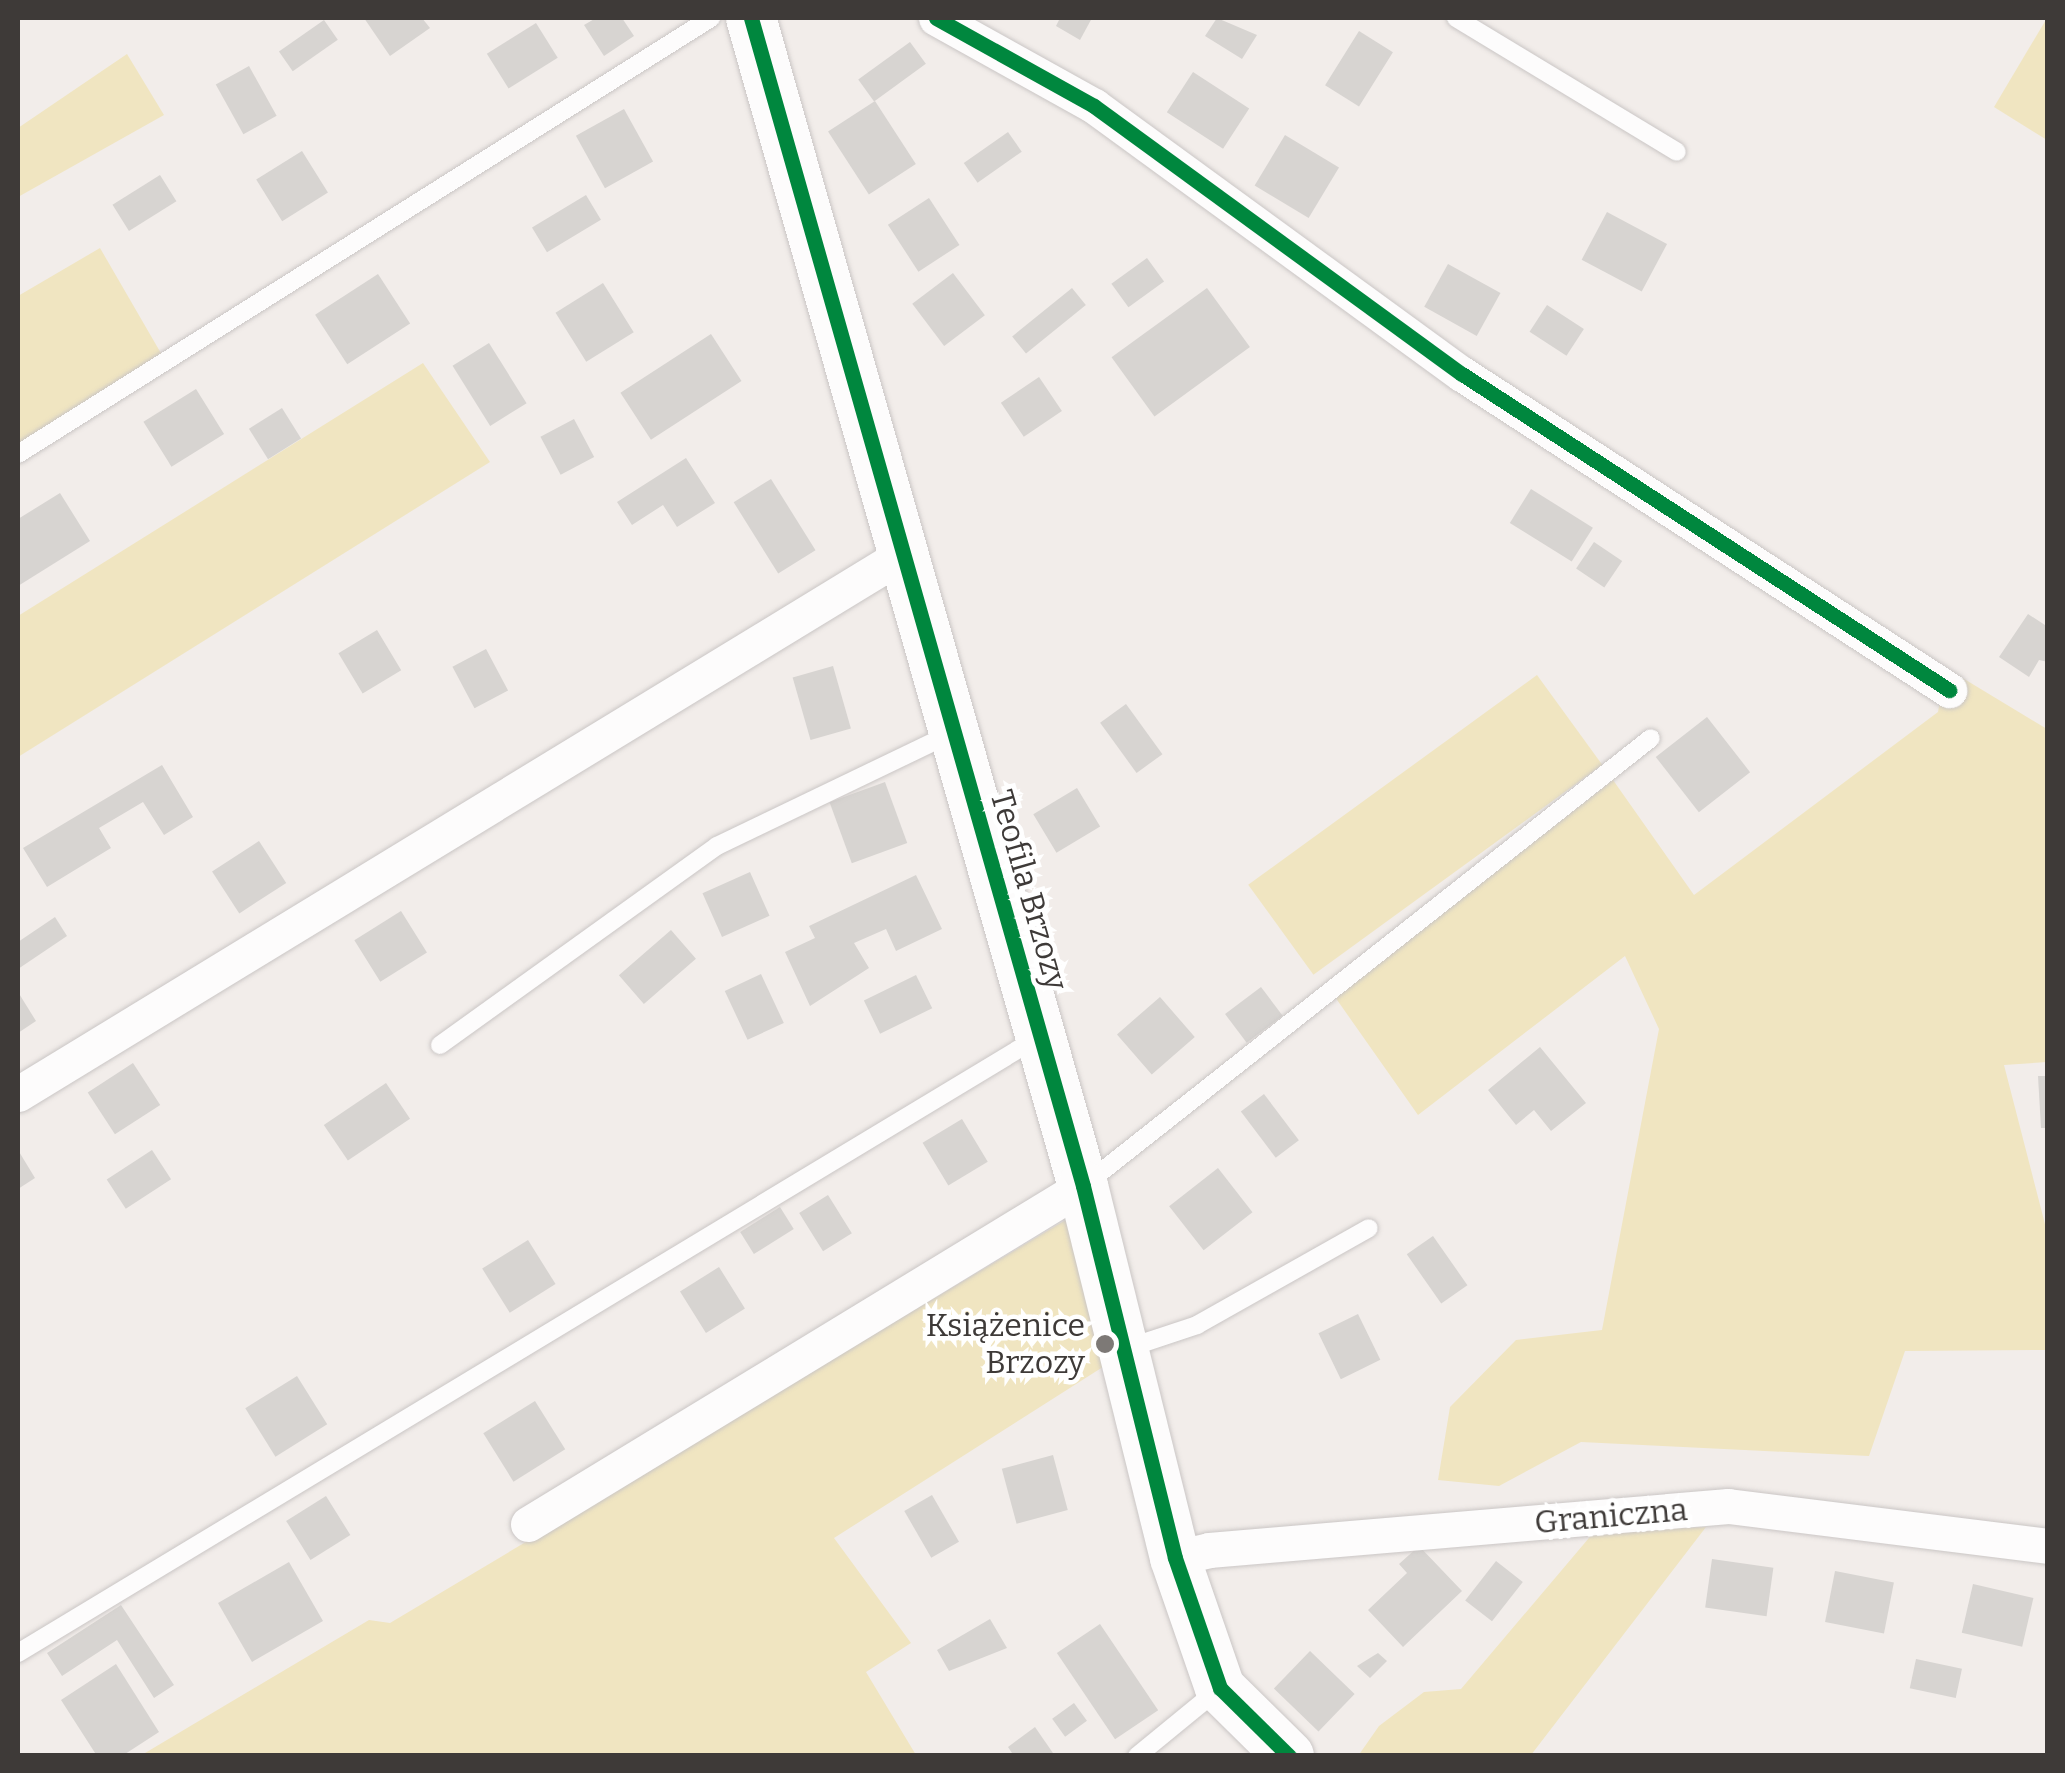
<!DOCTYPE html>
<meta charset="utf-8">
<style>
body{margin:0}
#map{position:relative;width:2065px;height:1773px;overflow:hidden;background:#f2edea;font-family:Bitter,serif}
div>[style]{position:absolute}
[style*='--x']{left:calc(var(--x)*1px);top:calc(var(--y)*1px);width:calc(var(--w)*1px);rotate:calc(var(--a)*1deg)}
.green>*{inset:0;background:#f0e5c1;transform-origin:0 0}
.building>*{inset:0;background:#d7d4d1;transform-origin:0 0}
.roads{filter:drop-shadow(0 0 2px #cac6c5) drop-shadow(0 0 2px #cac6c5)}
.lane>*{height:18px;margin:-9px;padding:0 9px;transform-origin:9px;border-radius:9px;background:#fdfcfc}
.street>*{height:35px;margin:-17.5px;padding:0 17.5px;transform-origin:17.5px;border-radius:17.5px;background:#fdfcfc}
.secondary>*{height:50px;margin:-25px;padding:0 25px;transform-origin:25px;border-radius:25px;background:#fdfcfc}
.cycleway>*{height:15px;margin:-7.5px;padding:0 7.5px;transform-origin:7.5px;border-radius:7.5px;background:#00873e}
.dots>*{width:28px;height:28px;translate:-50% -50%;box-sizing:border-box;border:5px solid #fff;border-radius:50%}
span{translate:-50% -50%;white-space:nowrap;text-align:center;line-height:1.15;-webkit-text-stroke:9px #fff;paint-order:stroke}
.street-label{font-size:32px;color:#3e3a38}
.poi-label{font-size:32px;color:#3e3a38}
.right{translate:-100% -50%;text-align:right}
.frame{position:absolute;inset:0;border:20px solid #3e3a38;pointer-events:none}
</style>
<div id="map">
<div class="green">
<i style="clip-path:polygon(2047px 18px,2048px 18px,2047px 140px,1994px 107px)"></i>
<i style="clip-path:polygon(127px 54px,164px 115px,18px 197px,18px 128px)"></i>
<i style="clip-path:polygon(100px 248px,162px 355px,18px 444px,18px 296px)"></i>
<i style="clip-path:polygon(423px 363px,490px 462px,18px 757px,18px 616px)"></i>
<i style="clip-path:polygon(1946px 668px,2047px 729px,2047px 1062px,2004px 1065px,2047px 1232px,2047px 1350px,1905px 1351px,1869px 1456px,1581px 1442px,1499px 1486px,1438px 1480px,1450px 1407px,1516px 1340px,1602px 1330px,1659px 1029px,1625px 956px,1418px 1115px,1335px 997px,1613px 780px,1694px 895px,1938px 712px)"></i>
<i style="left:1537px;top:675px;width:111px;height:357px;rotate:54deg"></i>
<i style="clip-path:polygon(1074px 1215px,1106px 1365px,834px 1538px,911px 1643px,866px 1672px,916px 1755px,140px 1756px,369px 1620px,390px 1623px)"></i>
<i style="clip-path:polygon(1706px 1527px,1531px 1755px,1358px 1756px,1379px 1726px,1424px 1692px,1461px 1689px,1594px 1532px)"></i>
</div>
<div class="building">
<i style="clip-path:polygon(364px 18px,422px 18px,430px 28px,390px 56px)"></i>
<i style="clip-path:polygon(596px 18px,622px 18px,634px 36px,604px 56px,584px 25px)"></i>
<i style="clip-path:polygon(1060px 18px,1092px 18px,1080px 40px,1056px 26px)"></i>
<i style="clip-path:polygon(1217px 18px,1257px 35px,1242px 59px,1205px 36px)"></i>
<i style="left:324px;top:20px;width:24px;height:55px;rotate:55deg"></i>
<i style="left:536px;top:23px;width:41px;height:58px;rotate:58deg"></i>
<i style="left:1359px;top:31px;width:40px;height:64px;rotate:32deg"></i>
<i style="left:910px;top:42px;width:27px;height:64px;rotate:54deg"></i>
<i style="left:249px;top:66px;width:57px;height:38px;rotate:61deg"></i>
<i style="left:1193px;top:72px;width:67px;height:48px;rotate:33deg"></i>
<i style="left:875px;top:101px;width:75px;height:56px;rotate:57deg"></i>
<i style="left:624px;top:109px;width:60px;height:55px;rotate:61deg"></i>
<i style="left:1008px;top:132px;width:24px;height:54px;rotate:55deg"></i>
<i style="left:1285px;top:135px;width:63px;height:59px;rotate:31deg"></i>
<i style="left:302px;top:151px;width:49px;height:54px;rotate:58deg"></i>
<i style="left:160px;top:175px;width:31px;height:56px;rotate:58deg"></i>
<i style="left:586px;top:195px;width:29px;height:63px;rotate:59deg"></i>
<i style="left:929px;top:198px;width:56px;height:49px;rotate:57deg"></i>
<i style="left:1607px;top:212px;width:68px;height:54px;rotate:28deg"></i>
<i style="left:1147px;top:258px;width:29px;height:44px;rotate:54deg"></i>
<i style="left:1448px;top:264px;width:60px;height:49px;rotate:29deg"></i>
<i style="left:953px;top:273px;width:53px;height:51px;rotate:53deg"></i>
<i style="left:378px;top:274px;width:59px;height:75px;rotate:57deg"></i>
<i style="left:603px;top:283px;width:58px;height:56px;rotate:58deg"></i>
<i style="left:1072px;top:288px;width:22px;height:77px;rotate:51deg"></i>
<i style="left:1207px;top:288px;width:73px;height:118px;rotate:54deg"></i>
<i style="left:1547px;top:305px;width:44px;height:32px;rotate:33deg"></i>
<i style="left:711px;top:334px;width:56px;height:108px;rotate:57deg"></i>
<i style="left:489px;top:343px;width:71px;height:43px;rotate:58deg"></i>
<i style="left:1039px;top:377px;width:41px;height:46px;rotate:56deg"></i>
<i style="left:196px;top:389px;width:53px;height:62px;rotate:58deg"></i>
<i style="left:282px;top:408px;width:36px;height:39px;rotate:58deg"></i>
<i style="left:574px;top:419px;width:43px;height:38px;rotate:62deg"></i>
<i style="clip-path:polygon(686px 458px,715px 503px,677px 527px,663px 505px,632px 525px,617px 502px)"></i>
<i style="left:771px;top:479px;width:84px;height:44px;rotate:58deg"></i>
<i style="left:1531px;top:489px;width:73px;height:40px;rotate:32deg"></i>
<i style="clip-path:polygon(60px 493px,90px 541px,18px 586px,18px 519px)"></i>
<i style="left:1594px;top:542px;width:34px;height:32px;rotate:34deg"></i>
<i style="clip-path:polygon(2028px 614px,2048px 627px,2048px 662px,2039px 660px,2029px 677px,1999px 657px)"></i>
<i style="left:377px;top:630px;width:47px;height:45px;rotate:59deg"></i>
<i style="left:486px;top:649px;width:47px;height:38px;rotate:62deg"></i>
<i style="left:833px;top:666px;width:65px;height:42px;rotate:74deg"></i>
<i style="left:1126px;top:704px;width:62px;height:32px;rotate:54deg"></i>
<i style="left:1707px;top:717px;width:70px;height:65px;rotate:52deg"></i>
<i style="clip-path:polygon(162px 765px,193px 817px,164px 835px,143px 802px,99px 828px,111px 848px,47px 887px,23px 848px)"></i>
<i style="left:885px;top:782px;width:65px;height:59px;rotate:70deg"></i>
<i style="left:1077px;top:788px;width:45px;height:51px;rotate:59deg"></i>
<i style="left:259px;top:841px;width:50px;height:56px;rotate:57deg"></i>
<i style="left:750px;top:872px;width:48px;height:52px;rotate:66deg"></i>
<i style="clip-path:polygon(916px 875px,942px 929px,896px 951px,886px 929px,854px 943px,869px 968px,810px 1006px,785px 952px,815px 938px,809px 926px)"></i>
<i style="left:401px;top:911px;width:49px;height:55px;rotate:58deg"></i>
<i style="clip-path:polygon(55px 917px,67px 936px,18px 969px,18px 942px)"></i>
<i style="left:671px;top:930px;width:38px;height:69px;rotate:49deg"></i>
<i style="left:761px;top:974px;width:54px;height:40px;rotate:65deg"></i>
<i style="left:916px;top:975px;width:37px;height:58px;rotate:64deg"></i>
<i style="left:1261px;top:987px;width:36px;height:45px;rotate:53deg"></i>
<i style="clip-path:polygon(18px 992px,36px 1021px,18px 1033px)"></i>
<i style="left:1160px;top:997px;width:53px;height:57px;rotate:49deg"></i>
<i style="clip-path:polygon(1540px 1047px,1586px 1103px,1551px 1131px,1534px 1110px,1516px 1125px,1488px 1090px)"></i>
<i style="left:133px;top:1063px;width:50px;height:54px;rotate:57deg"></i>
<i style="clip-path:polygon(2038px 1076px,2048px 1076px,2048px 1128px,2041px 1128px)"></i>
<i style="left:386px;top:1083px;width:43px;height:75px;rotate:56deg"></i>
<i style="left:1264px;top:1094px;width:58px;height:29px;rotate:53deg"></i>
<i style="left:962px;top:1119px;width:50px;height:46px;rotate:59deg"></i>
<i style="clip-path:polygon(18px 1150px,35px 1178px,18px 1189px)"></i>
<i style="left:152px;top:1150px;width:35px;height:54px;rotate:57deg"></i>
<i style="left:1218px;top:1168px;width:56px;height:62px;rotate:52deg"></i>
<i style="left:828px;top:1195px;width:45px;height:34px;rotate:58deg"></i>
<i style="left:780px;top:1207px;width:26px;height:47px;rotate:58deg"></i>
<i style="left:1433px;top:1236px;width:60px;height:32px;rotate:55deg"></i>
<i style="left:528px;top:1240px;width:52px;height:54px;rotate:58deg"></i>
<i style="left:719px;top:1267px;width:49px;height:46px;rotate:58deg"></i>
<i style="left:1358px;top:1314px;width:51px;height:44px;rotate:64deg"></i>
<i style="left:297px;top:1376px;width:57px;height:61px;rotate:58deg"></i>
<i style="left:535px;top:1401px;width:57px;height:61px;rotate:58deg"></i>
<i style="left:1053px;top:1455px;width:57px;height:53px;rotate:75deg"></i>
<i style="left:932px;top:1495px;width:54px;height:32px;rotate:60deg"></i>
<i style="left:326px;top:1496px;width:46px;height:47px;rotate:58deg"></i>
<i style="clip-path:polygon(1419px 1546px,1462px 1591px,1403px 1647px,1368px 1610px,1407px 1573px,1399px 1564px)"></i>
<i style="left:1712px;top:1559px;width:62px;height:49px;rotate:8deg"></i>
<i style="left:1496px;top:1561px;width:34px;height:50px;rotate:38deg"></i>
<i style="left:289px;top:1562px;width:68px;height:82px;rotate:60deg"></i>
<i style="left:1835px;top:1571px;width:60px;height:52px;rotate:11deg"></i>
<i style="left:1973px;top:1584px;width:62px;height:50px;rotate:13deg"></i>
<i style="clip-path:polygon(121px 1605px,174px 1685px,154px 1698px,117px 1640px,62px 1676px,47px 1653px)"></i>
<i style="clip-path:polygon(990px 1619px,1007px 1648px,949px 1671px,937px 1650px)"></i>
<i style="left:1100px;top:1624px;width:104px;height:52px;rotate:56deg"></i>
<i style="left:1310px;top:1651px;width:62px;height:52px;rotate:44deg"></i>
<i style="clip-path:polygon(1378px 1653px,1387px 1661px,1370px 1678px,1357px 1666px)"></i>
<i style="left:1916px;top:1659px;width:47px;height:30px;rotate:12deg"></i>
<i style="clip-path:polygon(116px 1664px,159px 1732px,122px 1756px,97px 1756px,61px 1700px)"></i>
<i style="left:1074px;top:1703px;width:22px;height:27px;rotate:54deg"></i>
<i style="clip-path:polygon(1035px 1727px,1055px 1756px,1014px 1756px,1008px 1747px)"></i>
</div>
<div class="roads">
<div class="lane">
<i style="--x:1456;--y:18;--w:258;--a:31.2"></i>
<i style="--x:18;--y:454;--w:819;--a:-32.18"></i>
<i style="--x:440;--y:1045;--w:341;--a:-35.7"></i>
<i style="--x:717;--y:846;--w:259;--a:-25.7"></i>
<i style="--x:1087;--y:1183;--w:718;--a:-38.27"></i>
<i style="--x:1125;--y:1349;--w:76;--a:-18.4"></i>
<i style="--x:1197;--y:1325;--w:197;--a:-29.4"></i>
<i style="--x:18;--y:1653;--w:1190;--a:-31.11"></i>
<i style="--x:1137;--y:1756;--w:107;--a:-39.3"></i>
</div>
<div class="street">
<i style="--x:936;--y:18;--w:181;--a:29.1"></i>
<i style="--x:1094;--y:106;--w:455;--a:36.1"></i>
<i style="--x:1462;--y:374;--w:581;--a:32.98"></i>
<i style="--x:18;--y:1094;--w:1039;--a:-31.38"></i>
<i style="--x:528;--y:1524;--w:650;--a:-31.34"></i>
<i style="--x:1175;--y:1558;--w:35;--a:-13"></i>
<i style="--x:1209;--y:1550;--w:521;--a:-4.85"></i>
<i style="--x:1728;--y:1506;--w:322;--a:7.1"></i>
</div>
<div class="secondary">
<i style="--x:751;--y:18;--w:1214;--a:74.13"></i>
<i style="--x:1083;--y:1186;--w:383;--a:76.1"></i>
<i style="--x:1175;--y:1558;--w:138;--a:70.9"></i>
<i style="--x:1220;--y:1688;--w:97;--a:44.6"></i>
</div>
</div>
<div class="cycleway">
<i style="--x:751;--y:18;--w:1214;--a:74.13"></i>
<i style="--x:1083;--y:1186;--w:383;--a:76.1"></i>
<i style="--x:1175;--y:1558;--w:138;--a:70.9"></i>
<i style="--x:1220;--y:1688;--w:97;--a:44.6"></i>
<i style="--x:936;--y:18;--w:181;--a:29.1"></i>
<i style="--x:1094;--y:106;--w:455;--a:36.1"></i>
<i style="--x:1462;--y:374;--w:581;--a:32.98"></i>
</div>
<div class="dots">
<i style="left:1105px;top:1344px;background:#7d7976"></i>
</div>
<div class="street-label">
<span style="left:1029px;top:890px;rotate:74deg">Teofila Brzozy</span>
<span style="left:1611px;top:1516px;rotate:-5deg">Graniczna</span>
</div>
<div class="poi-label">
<span class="right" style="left:1085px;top:1344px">Książenice<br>Brzozy</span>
</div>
<div class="frame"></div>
</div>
